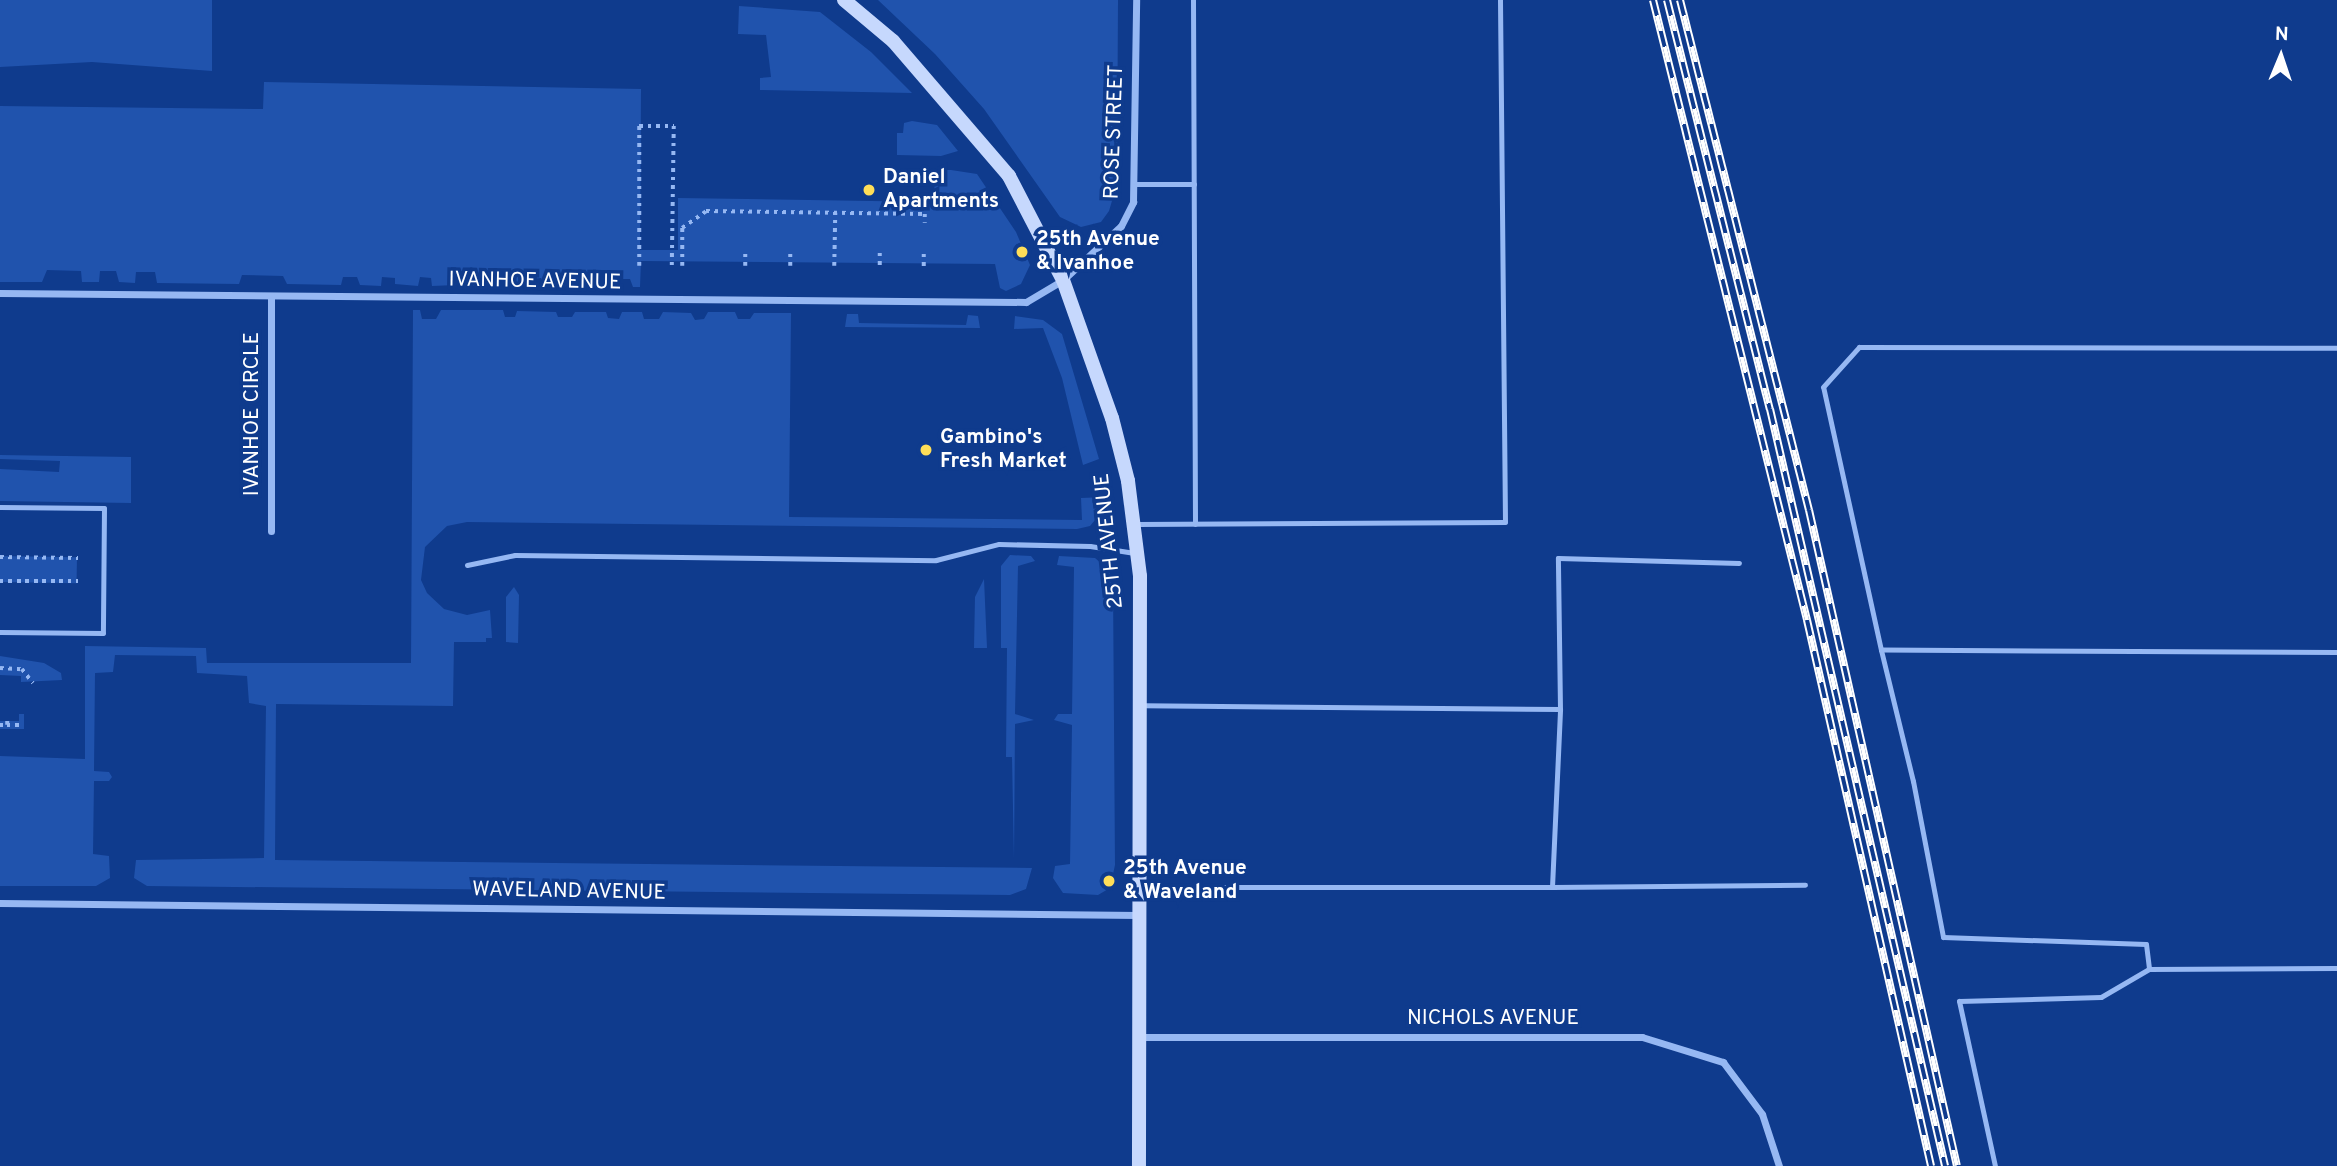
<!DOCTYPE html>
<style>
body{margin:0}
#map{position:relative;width:2337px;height:1166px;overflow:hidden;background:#0f3b8d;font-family:Overpass,sans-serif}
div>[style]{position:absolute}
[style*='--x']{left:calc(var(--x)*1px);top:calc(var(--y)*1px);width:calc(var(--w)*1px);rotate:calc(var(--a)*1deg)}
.green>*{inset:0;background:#2053ad;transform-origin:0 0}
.path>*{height:3.5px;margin-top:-1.75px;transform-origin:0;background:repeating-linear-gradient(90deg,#96b8f3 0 3.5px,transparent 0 8.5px)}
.lane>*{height:5px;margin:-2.5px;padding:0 2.5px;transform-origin:2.5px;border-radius:2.5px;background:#96b8f3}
.street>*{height:7px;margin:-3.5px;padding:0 3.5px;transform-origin:3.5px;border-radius:3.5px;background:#96b8f3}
.secondary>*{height:14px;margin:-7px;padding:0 7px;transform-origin:7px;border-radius:7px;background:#c6d8fd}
.rail>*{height:8px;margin-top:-4px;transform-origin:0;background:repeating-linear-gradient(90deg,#0f3b8d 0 16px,#fff 0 32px);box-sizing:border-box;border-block:2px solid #fff}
.dots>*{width:19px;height:19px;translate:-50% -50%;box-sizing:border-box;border:4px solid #0f3b8d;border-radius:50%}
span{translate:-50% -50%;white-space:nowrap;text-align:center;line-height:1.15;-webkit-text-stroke:7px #0f3b8d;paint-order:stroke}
.street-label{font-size:21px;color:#fff}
.poi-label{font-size:21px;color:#fff;font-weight:700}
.left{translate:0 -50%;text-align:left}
.north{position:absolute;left:2246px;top:21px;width:70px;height:70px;-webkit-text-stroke:5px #0f3b8d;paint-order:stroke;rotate:2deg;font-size:19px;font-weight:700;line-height:28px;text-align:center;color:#fff}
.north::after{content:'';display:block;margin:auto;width:24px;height:32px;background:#fff;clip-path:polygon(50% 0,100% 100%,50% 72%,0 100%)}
</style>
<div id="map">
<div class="green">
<i style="clip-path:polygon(0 0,212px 0,212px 71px,92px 62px,0 67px)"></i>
<i style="clip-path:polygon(878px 0,1118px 0,1117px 184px,1109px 211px,1101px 222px,1081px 227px,1060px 217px,984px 109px,935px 54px)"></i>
<i style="clip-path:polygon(739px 6px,820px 12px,871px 52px,912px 93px,760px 90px,760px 78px,771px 77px,766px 35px,738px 34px)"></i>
<i style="clip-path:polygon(264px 82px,641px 89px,640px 250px,678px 250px,678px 198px,934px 202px,935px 170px,951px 170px,977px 174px,1016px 232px,1030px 265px,1021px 284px,1006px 291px,1000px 288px,995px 264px,641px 261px,640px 287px,633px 287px,630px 279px,615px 279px,612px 287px,544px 286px,541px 278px,530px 279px,529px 286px,507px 287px,504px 278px,493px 278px,492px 286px,469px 286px,467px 277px,457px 278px,456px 285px,432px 286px,431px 278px,420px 277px,418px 286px,395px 284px,395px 278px,382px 277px,381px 286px,360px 285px,357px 277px,343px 277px,341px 285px,287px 284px,283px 276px,242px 275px,239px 284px,157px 283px,155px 272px,136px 272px,135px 283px,119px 282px,116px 271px,100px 271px,99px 282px,82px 282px,81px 271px,47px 270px,42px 282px,0 282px,0 106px,263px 109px)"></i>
<i style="clip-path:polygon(912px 121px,937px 125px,958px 151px,941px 156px,897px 155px,897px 133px,903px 133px,904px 123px)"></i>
<i style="clip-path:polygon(413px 310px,420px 310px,422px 319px,436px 319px,441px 310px,503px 310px,505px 317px,515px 317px,517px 311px,556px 312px,558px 317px,572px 317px,575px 312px,606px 312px,608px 318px,619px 319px,622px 312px,642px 312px,644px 319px,659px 319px,663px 312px,691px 313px,695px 320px,704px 319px,708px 312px,735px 312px,738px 319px,750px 319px,754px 313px,791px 313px,789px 517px,1082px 520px,1081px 498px,1106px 497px,1106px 507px,1090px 526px,1077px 529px,467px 522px,447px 526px,425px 547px,421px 580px,427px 593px,444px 609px,467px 615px,490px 610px,492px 638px,486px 638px,486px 642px,454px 642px,453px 706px,276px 704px,275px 860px,1032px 868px,1026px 889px,1010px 895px,147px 886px,134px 878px,136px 860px,264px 858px,266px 706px,249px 703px,247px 676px,197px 673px,196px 656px,115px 655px,113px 672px,95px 673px,94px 771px,109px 772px,112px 777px,109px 781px,94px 781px,93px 854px,109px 856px,110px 878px,96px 886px,0 886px,0 756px,85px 759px,85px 646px,206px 648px,207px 663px,411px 663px)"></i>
<i style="clip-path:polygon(847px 314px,858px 314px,859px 323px,966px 325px,968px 315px,978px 316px,980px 328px,845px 327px)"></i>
<i style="clip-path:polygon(1015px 316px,1043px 320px,1062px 334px,1099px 459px,1083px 465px,1062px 378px,1043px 328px,1014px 329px)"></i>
<i style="clip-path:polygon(0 455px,131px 457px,131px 503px,0 501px,0 469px,59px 472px,60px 461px,0 459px)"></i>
<i style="clip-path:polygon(1010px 555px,1031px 556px,1035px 561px,1018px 566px,1015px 714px,1034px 720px,1015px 724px,1014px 860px,1012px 757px,1006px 757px,1007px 648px,1001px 648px,1001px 566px)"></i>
<i style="left:0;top:556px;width:77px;height:26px;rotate:1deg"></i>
<i style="clip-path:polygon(1059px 556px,1095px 558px,1109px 570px,1113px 582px,1115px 865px,1110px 888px,1098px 895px,1063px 893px,1053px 878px,1055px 866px,1070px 864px,1072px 725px,1054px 720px,1058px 714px,1072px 714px,1074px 567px,1057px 565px)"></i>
<i style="clip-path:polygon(984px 579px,987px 648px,974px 648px,975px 597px)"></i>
<i style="clip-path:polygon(514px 587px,519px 595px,518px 643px,506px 642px,506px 597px)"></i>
<i style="clip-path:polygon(0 656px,44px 663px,61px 673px,62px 680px,21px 682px,21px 676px,0 675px)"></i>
<i style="clip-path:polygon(19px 714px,24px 714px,24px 729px,0 729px,0 721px,19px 721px)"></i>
</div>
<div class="path">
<i style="--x:880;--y:253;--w:14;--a:90"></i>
<i style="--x:924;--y:254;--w:13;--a:90"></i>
<i style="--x:639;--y:266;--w:140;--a:-90"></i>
<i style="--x:639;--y:126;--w:35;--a:0"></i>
<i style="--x:674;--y:126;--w:140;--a:90.8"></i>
<i style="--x:682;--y:266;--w:38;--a:-90"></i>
<i style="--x:682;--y:228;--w:29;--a:-35"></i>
<i style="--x:706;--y:211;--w:219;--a:0.8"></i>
<i style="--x:925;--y:214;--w:9;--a:90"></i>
<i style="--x:745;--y:266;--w:15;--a:-90"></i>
<i style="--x:790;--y:266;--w:14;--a:-90"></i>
<i style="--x:834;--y:266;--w:53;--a:-88.9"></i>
<i style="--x:0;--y:557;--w:78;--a:0.7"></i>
<i style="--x:0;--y:581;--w:78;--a:0"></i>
<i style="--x:0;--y:668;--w:22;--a:3"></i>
<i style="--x:22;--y:669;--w:18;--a:52"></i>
<i style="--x:0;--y:725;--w:7;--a:0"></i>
<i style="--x:7;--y:725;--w:4;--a:-90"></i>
<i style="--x:7;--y:725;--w:17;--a:0"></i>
</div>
<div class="lane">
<i style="--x:1193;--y:0;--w:524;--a:89.78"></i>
<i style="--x:1135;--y:184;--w:59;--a:0"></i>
<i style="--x:0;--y:507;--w:104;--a:0.6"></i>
<i style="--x:104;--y:508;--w:125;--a:90.5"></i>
<i style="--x:103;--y:633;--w:103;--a:-179.4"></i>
<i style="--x:1137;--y:524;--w:368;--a:-0.3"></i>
<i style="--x:1505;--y:522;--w:522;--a:-90.55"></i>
<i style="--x:467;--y:565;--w:49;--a:-11.8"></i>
<i style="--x:515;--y:555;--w:421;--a:0.7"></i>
<i style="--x:936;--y:560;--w:65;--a:-14.3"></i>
<i style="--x:999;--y:544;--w:91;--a:1.3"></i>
<i style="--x:1090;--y:546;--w:45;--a:9"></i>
<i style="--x:1881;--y:650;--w:269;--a:-102.4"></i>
<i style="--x:1823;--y:387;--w:54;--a:-48"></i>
<i style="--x:1859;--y:347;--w:478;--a:0.1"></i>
<i style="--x:2337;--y:652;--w:456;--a:-179.7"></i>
<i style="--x:1881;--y:650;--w:135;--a:76.3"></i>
<i style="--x:1913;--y:781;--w:159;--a:79.1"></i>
<i style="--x:1943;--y:937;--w:203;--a:2"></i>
<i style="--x:2146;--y:944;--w:25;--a:83"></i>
<i style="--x:2149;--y:969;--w:188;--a:-0.3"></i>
<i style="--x:1560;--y:709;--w:151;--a:-90.8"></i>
<i style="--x:1558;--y:558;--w:181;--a:1.6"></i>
<i style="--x:1142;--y:887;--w:410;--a:0"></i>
<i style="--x:1552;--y:887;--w:178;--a:-87.4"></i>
<i style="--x:1560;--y:709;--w:417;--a:-179.5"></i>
<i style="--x:1552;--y:887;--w:253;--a:-0.5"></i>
<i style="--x:1995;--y:1166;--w:169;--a:-102.3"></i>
<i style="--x:1959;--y:1001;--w:142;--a:-1.6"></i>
<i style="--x:2101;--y:997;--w:56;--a:-30.3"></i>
</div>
<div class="street">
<i style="--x:0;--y:293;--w:1026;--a:0.5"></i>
<i style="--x:1026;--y:302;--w:43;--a:-30.7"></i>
<i style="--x:1063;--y:280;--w:79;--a:-43"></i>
<i style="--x:1121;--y:226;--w:27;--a:-63"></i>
<i style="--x:1133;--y:202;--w:202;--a:-89.1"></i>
<i style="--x:271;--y:296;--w:235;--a:90"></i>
<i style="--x:0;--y:903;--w:1139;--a:0.6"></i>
<i style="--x:1139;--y:1037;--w:503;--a:0"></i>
<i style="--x:1642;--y:1037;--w:85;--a:17.2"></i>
<i style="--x:1723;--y:1062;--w:65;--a:53.1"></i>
<i style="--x:1762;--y:1114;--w:55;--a:71.9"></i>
</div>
<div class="secondary">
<i style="--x:844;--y:0;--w:64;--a:39.9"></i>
<i style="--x:893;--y:41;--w:178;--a:49.3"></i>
<i style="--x:1009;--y:176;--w:117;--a:62.6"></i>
<i style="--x:1063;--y:280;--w:146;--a:70.5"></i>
<i style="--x:1112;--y:418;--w:65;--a:75.7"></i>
<i style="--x:1128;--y:481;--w:96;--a:82.8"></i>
<i style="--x:1140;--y:576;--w:590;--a:90.1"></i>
</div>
<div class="rail">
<i style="--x:1653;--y:0;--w:639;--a:76.05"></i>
<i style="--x:1807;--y:620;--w:560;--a:77.2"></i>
<i style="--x:1667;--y:0;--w:422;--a:75.9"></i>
<i style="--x:1770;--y:409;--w:777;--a:76.98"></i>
<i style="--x:1680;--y:0;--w:526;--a:75.81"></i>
<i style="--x:1809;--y:510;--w:672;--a:77.29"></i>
</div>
<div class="dots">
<i style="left:869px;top:190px;background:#ffde58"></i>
<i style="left:1022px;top:252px;background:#ffde58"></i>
<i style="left:926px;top:450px;background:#ffde58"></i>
<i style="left:1109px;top:881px;background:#ffde58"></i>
</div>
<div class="street-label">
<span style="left:1115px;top:132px;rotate:-88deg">ROSE STREET</span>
<span style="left:535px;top:282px;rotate:1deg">IVANHOE AVENUE</span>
<span style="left:253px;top:414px;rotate:-90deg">IVANHOE CIRCLE</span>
<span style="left:1110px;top:541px;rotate:-96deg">25TH AVENUE</span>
<span style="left:569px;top:892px;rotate:1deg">WAVELAND AVENUE</span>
<span style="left:1493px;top:1019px">NICHOLS AVENUE</span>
</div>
<div class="poi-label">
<span class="left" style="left:883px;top:190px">Daniel<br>Apartments</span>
<span class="left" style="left:1036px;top:252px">25th Avenue<br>&amp; Ivanhoe</span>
<span class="left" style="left:940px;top:450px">Gambino's<br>Fresh Market</span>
<span class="left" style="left:1123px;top:881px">25th Avenue<br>&amp; Waveland</span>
</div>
<div class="north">N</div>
</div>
